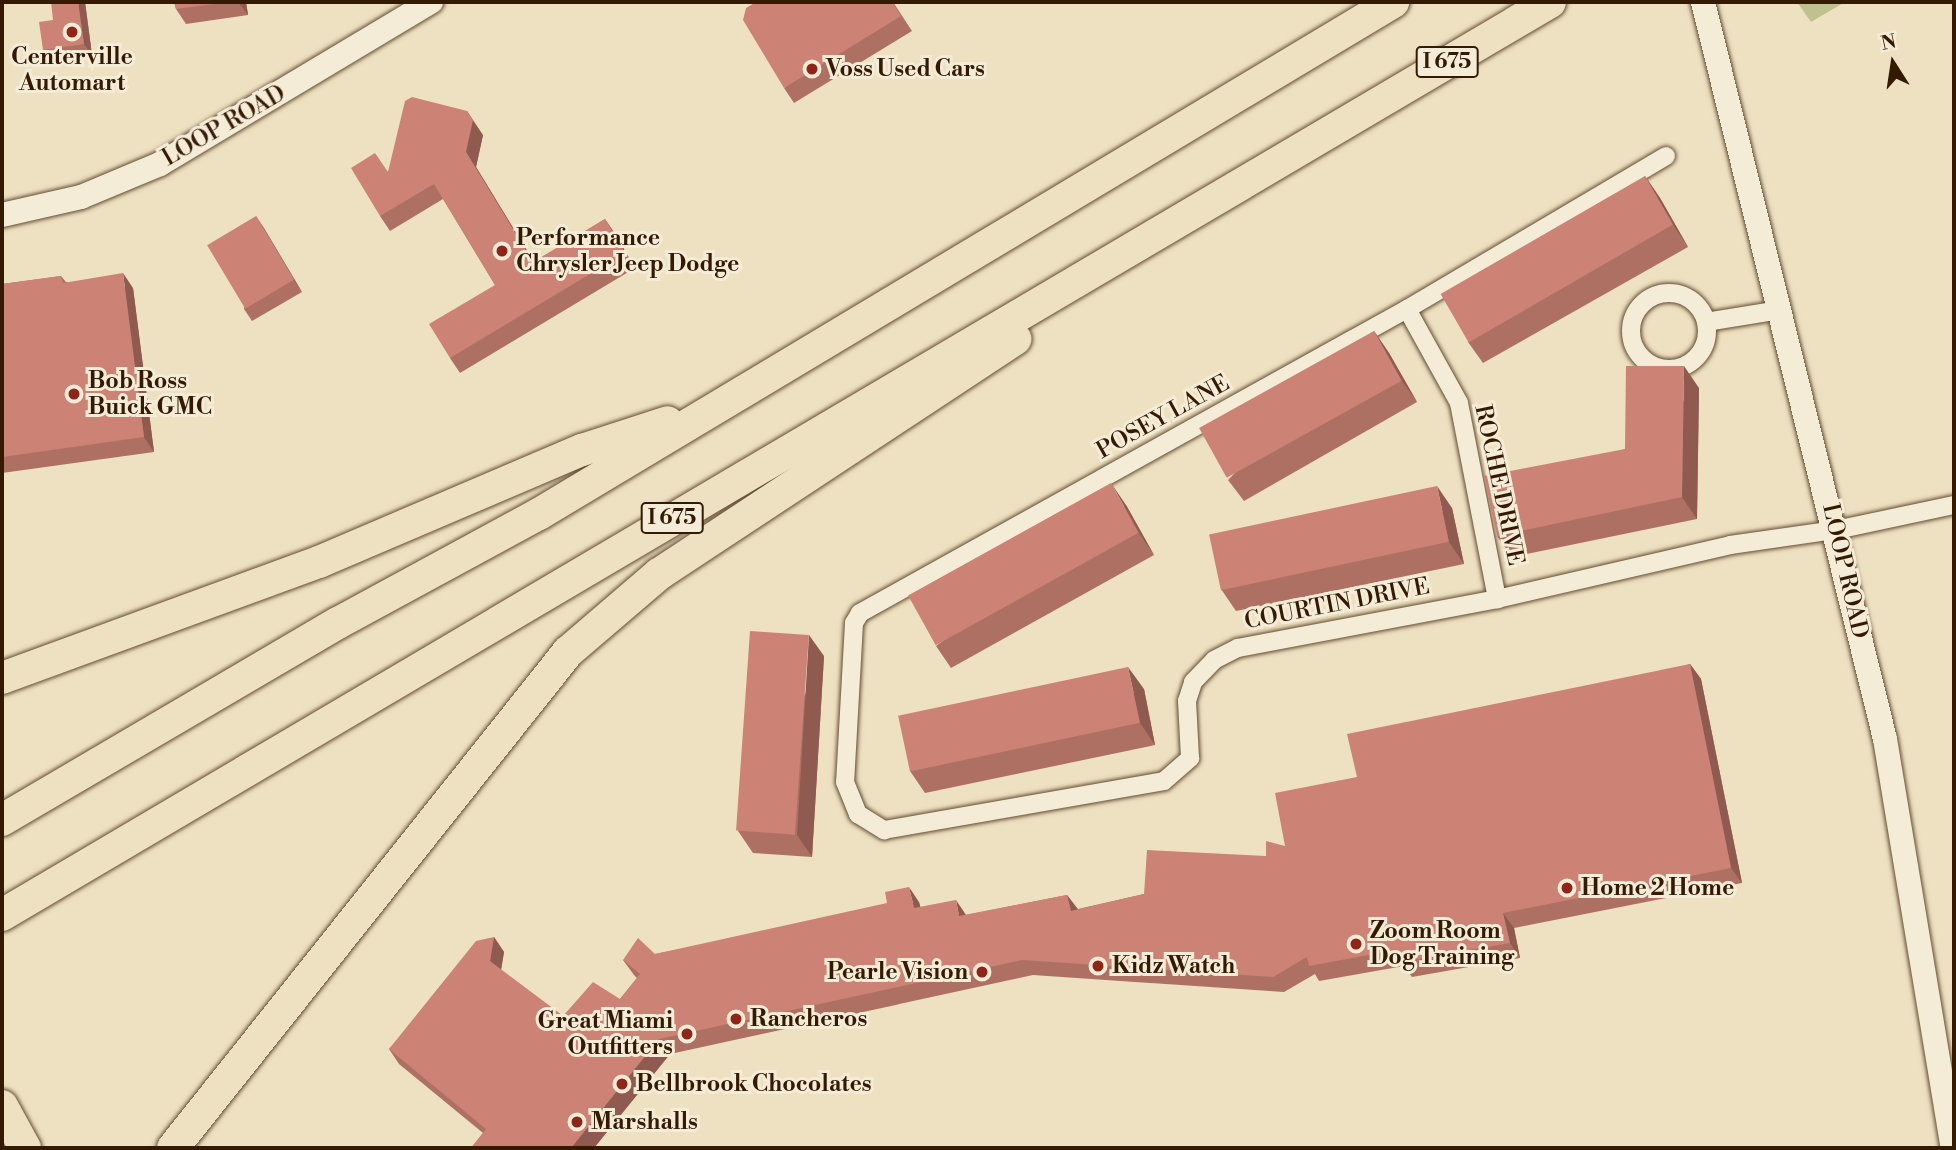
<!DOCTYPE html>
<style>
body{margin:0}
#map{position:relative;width:1956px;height:1150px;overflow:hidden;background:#eee1c1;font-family:"Libre Bodoni",serif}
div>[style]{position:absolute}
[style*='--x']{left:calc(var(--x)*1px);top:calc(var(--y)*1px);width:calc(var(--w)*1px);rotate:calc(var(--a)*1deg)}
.green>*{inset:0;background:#bfc18e}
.roads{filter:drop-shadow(0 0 2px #624c32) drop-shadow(0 0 2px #624c32)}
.street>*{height:18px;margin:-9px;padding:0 9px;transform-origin:9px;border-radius:9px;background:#f4ecd7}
.street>.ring{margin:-9px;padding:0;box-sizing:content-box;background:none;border:18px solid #f4ecd7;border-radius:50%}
.secondary>*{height:24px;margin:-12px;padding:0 12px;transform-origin:12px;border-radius:12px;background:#f4ecd7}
.highway>*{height:32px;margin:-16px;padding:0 16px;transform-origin:16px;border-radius:16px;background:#eee1c1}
.wall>*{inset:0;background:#af7064}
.shaded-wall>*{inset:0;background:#8f5b51}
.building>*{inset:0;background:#cc8274;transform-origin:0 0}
.dots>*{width:19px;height:19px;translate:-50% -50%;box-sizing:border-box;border:4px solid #f4ecd7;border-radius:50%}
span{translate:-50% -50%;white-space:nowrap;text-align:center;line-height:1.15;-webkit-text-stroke:6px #f4ecd7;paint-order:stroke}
.shield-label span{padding:2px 5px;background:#f4ecd7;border:2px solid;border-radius:5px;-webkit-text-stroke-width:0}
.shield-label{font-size:21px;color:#341a03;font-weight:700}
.poi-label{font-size:23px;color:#341a03;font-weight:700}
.left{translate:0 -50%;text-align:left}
.right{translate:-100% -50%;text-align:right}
.street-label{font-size:23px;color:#341a03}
.frame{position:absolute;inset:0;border:4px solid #341a03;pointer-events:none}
.north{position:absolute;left:1858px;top:28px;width:70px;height:70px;-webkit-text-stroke:5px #f4ecd7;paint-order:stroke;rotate:348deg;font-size:19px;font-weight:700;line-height:28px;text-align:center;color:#341a03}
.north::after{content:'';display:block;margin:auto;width:24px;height:32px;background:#341a03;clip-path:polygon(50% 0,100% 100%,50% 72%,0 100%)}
</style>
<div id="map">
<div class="green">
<i style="clip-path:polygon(1797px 2px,1845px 2px,1811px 22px)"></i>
</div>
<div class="roads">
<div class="street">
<i style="--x:1666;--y:156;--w:301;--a:149.4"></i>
<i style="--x:1407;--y:309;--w:626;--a:150.94"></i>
<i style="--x:860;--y:613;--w:12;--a:121"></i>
<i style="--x:854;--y:623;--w:159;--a:93.2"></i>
<i style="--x:845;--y:782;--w:35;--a:68"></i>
<i style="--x:858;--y:814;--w:31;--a:32"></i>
<i style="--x:884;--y:830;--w:284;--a:-9.9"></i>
<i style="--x:1164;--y:781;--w:35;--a:-41"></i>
<i style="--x:1190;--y:758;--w:57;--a:-93"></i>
<i style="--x:1187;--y:701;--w:20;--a:-72"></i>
<i style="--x:1193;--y:682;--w:30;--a:-46"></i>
<i style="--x:1214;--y:660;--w:27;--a:-27"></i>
<i style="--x:1238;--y:648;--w:264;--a:-10.7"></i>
<i style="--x:1497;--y:599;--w:239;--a:-13"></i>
<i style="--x:1730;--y:545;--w:107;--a:-8.1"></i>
<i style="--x:1836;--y:530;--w:121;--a:-12"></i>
<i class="ring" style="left:1631px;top:293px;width:58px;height:58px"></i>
<i style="--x:1407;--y:309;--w:107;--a:61"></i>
<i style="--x:1459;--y:403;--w:200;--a:79"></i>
<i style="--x:1706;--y:322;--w:75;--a:-9.2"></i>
</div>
<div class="secondary">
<i style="--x:1703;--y:2;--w:759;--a:76.13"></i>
<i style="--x:1885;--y:739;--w:415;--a:80.6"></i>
<i style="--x:2;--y:215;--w:81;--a:-12.8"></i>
<i style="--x:81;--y:197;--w:86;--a:-22.7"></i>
<i style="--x:160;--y:164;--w:316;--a:-30.9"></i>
</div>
<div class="highway">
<i style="--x:2;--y:678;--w:338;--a:-20.1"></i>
<i style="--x:319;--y:562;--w:286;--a:-23.1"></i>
<i style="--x:582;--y:450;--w:90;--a:-18"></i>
<i style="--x:2;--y:820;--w:389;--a:-30.4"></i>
<i style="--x:338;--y:623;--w:229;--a:-28.5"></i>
<i style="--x:539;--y:514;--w:996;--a:-30.94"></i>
<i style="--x:2;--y:915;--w:1797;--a:-30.53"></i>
<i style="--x:2;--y:1106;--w:48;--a:61.3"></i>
<i style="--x:173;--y:1148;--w:634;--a:-51.47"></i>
<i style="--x:568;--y:652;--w:120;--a:-40.6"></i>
<i style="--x:659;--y:574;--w:427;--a:-33.4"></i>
</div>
</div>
<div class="wall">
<i style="clip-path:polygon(85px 2px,92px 55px,51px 61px,43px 50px,53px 20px)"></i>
<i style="clip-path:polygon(174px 2px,246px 2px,248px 15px,186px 24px,176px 9px)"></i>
<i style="clip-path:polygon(893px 2px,912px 31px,794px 103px,784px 88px)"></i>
<i style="clip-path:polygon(483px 135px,476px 167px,534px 262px,605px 219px,615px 234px,635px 268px,460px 373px,450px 358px,495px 285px,443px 199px,390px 231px,380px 216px,388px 171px)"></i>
<i style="clip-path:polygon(1645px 176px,1660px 198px,1688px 247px,1483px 363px,1468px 342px)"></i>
<i style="clip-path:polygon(256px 216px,302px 292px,252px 321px,244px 309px)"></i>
<i style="clip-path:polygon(61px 276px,66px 282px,133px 288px,154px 452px,2px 473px,2px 284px)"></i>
<i style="clip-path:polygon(1374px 331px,1389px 353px,1417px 402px,1244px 501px,1228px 480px)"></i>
<i style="clip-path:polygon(1699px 388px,1697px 519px,1512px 557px,1497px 536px,1625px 449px)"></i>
<i style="clip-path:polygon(1126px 505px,1154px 555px,951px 668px,936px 646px)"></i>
<i style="clip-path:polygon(1452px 508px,1464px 564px,1236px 611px,1221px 589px)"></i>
<i style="clip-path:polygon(824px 656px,812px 857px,753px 853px,738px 831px)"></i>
<i style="clip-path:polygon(1690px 664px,1701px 679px,1742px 883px,1514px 928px,1520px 958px,1412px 977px,1404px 966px,1319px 981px,1315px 974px,1284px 992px,1033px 975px,670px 1054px,594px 1148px,471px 1148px,483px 1133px,399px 1064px,389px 1049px,494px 937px,504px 952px,501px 970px,563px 1016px,620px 999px,637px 978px,634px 975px,623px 960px,655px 954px,919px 902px,920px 907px,966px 915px,1067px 895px,1078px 909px,1144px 894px,1266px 856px,1285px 846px,1357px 777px)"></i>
<i style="clip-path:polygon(1144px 689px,1155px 745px,925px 793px,910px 771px)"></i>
</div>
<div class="shaded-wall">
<i style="clip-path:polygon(78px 2px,85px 2px,92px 55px,84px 44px)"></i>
<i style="clip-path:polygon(238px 2px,246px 2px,248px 15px)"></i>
<i style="clip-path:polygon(467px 111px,483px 135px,476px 167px,543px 277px,533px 262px,466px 152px)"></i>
<i style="clip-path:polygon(1645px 176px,1660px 198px,1688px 247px,1673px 225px)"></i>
<i style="clip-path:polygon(256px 216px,264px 228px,302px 292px,294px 280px)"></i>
<i style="clip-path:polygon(605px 219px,615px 234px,635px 268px,625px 253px)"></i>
<i style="clip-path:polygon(123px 273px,133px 288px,154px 452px,144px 437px)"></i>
<i style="clip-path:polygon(1374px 331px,1389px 353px,1417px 402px,1402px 381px)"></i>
<i style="clip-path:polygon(1684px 366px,1699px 388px,1697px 519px,1682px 497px)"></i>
<i style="clip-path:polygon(1111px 483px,1126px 505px,1154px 555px,1139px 533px)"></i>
<i style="clip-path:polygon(1437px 486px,1452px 508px,1464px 564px,1449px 542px)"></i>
<i style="clip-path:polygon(809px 635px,824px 656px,812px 857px,797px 835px)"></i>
<i style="clip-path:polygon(1690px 664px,1701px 679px,1742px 883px,1731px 868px)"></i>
<i style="clip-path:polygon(1128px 667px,1144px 689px,1155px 745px,1140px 723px)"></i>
<i style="clip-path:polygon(909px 887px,919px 902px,925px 923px,914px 908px)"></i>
<i style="clip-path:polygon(1067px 895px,1078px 910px,1071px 911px)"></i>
<i style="clip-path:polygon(956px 900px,966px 915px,959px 916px)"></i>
<i style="clip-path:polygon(1503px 913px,1514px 928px,1520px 958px,1510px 943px)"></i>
<i style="clip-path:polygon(494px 937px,504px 952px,500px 976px,490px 961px)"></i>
<i style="clip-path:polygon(659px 1039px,670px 1054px,594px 1148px,571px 1148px)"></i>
</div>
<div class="building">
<i style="clip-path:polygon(51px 2px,78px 2px,84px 44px,43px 50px,39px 22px,53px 20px)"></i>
<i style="clip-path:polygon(174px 2px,228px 2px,176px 9px)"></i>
<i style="clip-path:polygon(756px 2px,892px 2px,901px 16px,784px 88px,743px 20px,746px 8px)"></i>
<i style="clip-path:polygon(412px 97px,467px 111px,473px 120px,466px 152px,533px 262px,605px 219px,625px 253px,450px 358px,429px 324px,495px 285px,434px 184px,380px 216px,351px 168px,375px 153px,388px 172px,405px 101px)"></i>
<i style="left:1645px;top:176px;width:56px;height:236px;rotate:60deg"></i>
<i style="left:256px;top:216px;width:74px;height:57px;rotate:59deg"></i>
<i style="clip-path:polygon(123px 273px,144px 437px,2px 457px,2px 284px,61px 276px,63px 283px)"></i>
<i style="left:1374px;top:331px;width:57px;height:200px;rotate:61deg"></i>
<i style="clip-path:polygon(1626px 366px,1684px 366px,1682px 497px,1497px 536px,1484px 476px,1625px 449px)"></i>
<i style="left:1111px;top:483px;width:57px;height:232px;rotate:61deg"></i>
<i style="left:1437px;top:486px;width:57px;height:233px;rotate:78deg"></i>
<i style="left:750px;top:631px;width:59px;height:200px;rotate:4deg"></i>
<i style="clip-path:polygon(1690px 664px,1731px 868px,1503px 913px,1510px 943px,1401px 962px,1396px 950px,1309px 966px,1307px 957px,1273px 977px,1022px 960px,659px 1039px,571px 1148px,471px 1148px,486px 1129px,389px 1049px,476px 941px,494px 937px,490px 961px,563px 1016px,593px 982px,620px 999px,640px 974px,623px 960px,638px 938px,655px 954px,887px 903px,885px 892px,909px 887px,914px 908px,956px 900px,959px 916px,1067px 895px,1071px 911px,1144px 894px,1147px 850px,1266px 856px,1266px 841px,1285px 846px,1275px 793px,1357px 777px,1347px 734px)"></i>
<i style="left:1128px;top:667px;width:57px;height:235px;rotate:78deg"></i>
</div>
<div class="dots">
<i style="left:72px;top:32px;background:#8f2418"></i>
<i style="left:812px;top:69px;background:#8f2418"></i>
<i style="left:502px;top:251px;background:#8f2418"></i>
<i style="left:74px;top:394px;background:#8f2418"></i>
<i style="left:1567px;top:888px;background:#8f2418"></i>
<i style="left:1356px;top:944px;background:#8f2418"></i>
<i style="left:1098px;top:966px;background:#8f2418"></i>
<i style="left:982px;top:972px;background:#8f2418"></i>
<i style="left:736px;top:1019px;background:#8f2418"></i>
<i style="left:687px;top:1034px;background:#8f2418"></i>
<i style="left:622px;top:1084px;background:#8f2418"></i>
<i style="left:577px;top:1122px;background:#8f2418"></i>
</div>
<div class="shield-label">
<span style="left:1447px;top:62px">I 675</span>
<span style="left:672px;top:518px">I 675</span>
</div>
<div class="poi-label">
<span style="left:72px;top:70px">Centerville<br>Automart</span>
<span class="left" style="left:826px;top:69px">Voss Used Cars</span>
<span class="left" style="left:516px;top:251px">Performance<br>Chrysler Jeep Dodge</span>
<span class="left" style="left:88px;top:394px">Bob Ross<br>Buick GMC</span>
<span class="left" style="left:1581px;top:888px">Home 2 Home</span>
<span class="left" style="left:1370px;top:944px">Zoom Room<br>Dog Training</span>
<span class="left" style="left:1112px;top:966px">Kidz Watch</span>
<span class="right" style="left:968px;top:972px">Pearle Vision</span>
<span class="left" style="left:750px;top:1019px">Rancheros</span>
<span class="right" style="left:673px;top:1034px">Great Miami<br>Outfitters</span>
<span class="left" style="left:636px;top:1084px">Bellbrook Chocolates</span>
<span class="left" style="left:591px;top:1122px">Marshalls</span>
</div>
<div class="street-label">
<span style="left:224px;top:126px;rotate:-30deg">LOOP ROAD</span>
<span style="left:1163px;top:417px;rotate:-29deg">POSEY LANE</span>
<span style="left:1499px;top:485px;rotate:78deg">ROCHE DRIVE</span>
<span style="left:1845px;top:571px;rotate:77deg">LOOP ROAD</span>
<span style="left:1337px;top:604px;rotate:-11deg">COURTIN DRIVE</span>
</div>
<div class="frame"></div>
<div class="north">N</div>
</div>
